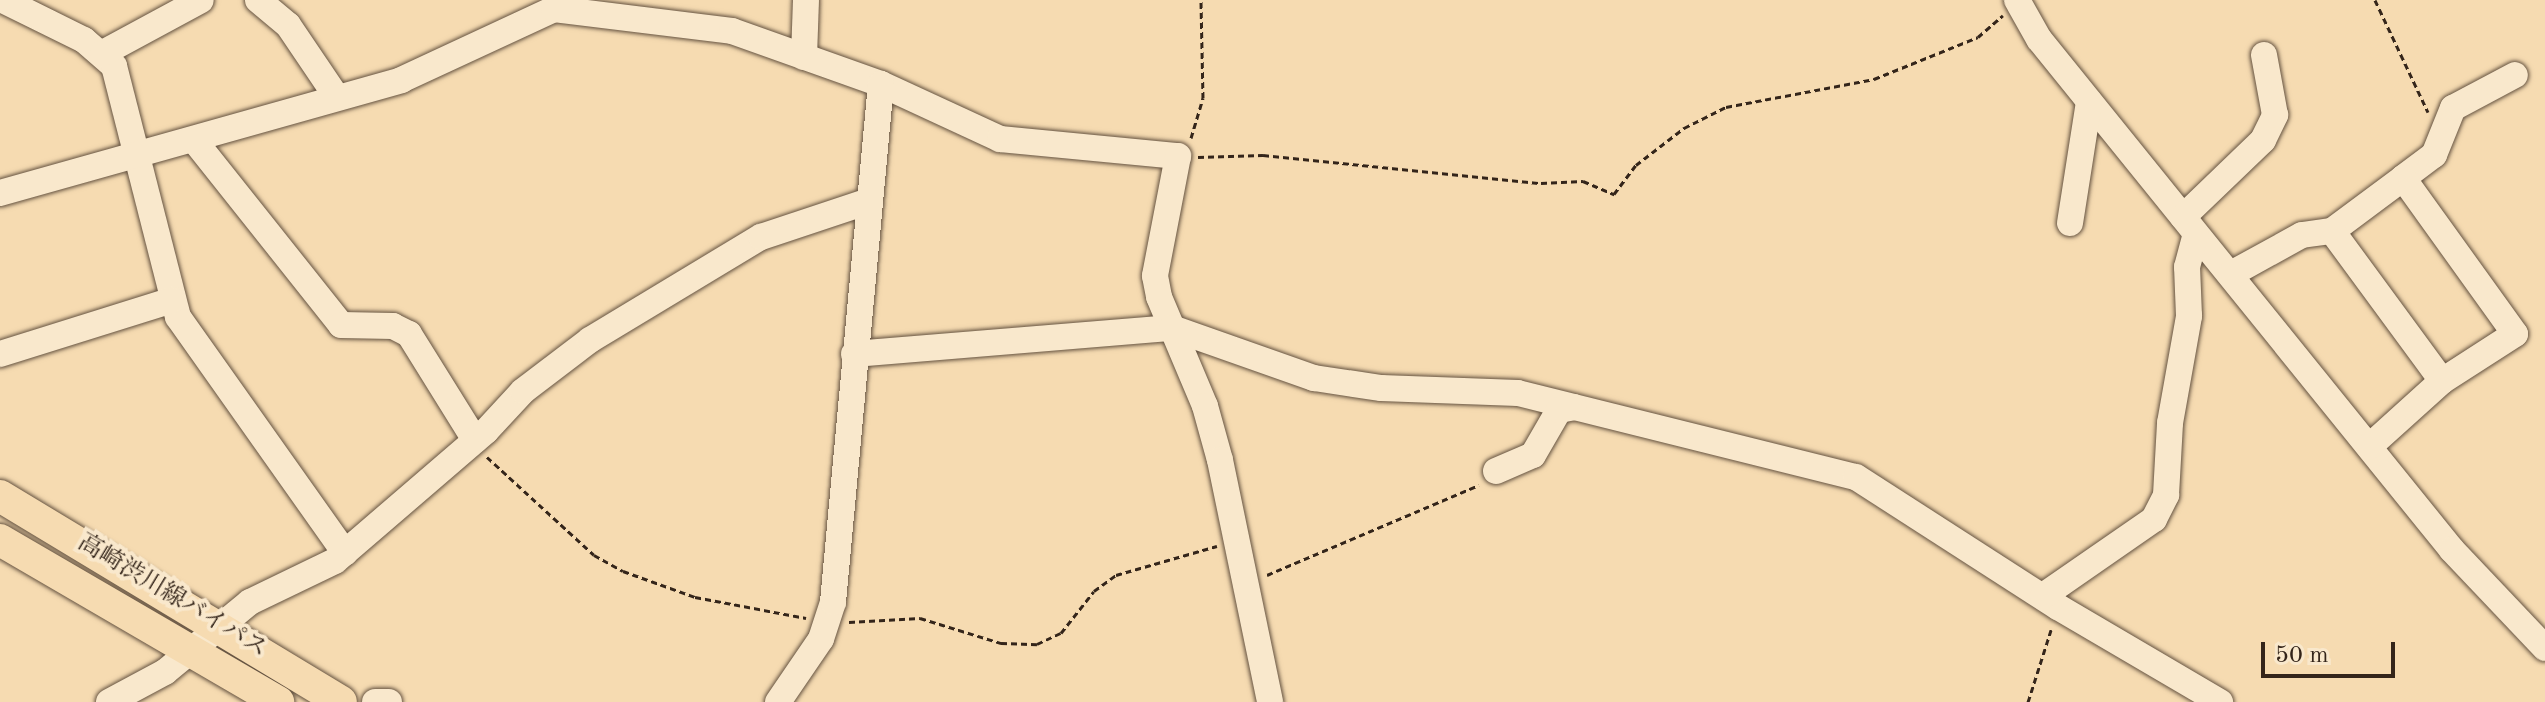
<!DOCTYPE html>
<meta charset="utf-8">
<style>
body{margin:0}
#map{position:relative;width:2545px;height:702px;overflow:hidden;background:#f6dbb1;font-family:"Old Standard TT","Noto Serif JP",serif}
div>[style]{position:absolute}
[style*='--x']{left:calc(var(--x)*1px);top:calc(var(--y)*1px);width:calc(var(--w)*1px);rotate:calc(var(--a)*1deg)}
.path>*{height:3px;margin-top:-1.5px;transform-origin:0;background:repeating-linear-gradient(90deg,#34251a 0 6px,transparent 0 10px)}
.roads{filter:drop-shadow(0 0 2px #645240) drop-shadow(0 0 2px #645240)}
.minor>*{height:26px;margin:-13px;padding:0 13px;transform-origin:13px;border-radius:13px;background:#f9e8cc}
.major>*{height:32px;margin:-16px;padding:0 16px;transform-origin:16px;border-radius:16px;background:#f6dbb1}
span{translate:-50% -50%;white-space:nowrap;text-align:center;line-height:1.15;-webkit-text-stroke:8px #f9e8cc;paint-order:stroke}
.street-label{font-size:24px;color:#34251a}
.scale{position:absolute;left:2261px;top:642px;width:134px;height:36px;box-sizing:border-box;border:4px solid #34251a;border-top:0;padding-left:10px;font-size:24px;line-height:28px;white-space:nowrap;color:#34251a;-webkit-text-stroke:6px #f9e8cc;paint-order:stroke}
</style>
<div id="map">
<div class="path">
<i style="--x:2375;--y:0;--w:124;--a:64.7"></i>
<i style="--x:1191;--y:138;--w:42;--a:-73.3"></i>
<i style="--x:1203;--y:98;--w:98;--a:-91.2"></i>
<i style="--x:1198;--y:157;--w:65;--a:-1.8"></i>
<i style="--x:1263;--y:155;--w:279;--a:5.8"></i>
<i style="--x:1541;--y:183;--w:42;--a:-2.7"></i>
<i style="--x:1583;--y:181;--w:34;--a:23"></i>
<i style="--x:1614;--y:194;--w:36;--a:-53"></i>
<i style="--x:1636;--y:165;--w:61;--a:-37.6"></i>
<i style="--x:1684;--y:128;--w:47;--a:-26.6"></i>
<i style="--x:1726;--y:107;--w:151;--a:-10.7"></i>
<i style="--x:1874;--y:79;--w:112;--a:-22"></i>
<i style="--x:1978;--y:37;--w:33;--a:-41"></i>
<i style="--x:487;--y:457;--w:145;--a:42.5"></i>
<i style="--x:594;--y:555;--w:33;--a:29"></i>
<i style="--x:623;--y:571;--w:77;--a:19.9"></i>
<i style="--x:695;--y:597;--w:113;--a:10.7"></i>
<i style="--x:1267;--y:575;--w:230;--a:-23"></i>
<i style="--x:849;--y:622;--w:71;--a:-3.2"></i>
<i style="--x:920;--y:618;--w:85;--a:17.2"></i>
<i style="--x:1001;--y:643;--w:36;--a:2"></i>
<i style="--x:1037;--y:644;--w:26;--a:-25"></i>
<i style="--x:1061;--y:633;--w:53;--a:-51.8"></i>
<i style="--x:1094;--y:591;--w:27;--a:-36"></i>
<i style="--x:1116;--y:575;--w:105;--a:-16"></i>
<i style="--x:2028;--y:702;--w:76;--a:-72.3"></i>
</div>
<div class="roads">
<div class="minor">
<i style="--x:3;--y:0;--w:90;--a:26.3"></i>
<i style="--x:84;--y:40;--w:40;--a:41"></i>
<i style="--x:114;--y:66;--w:259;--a:75.7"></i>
<i style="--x:178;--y:317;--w:289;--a:54.7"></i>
<i style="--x:258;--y:0;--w:39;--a:40"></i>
<i style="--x:288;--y:25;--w:86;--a:55.9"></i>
<i style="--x:2017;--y:0;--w:45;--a:60.6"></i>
<i style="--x:2039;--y:39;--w:657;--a:51.05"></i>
<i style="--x:2452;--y:550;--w:135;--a:46.5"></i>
<i style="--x:103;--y:53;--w:111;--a:-28.4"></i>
<i style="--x:804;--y:57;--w:57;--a:-88"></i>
<i style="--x:194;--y:140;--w:236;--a:51.5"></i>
<i style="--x:341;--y:325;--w:52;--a:1.1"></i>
<i style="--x:393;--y:326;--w:18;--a:27"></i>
<i style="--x:409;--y:334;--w:125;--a:58.1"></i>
<i style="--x:2403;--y:178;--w:39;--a:-37"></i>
<i style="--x:2434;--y:155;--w:51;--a:-68"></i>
<i style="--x:2453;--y:108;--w:70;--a:-28"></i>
<i style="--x:0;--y:193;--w:417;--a:-15.7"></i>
<i style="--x:401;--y:80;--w:169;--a:-24.9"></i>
<i style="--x:554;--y:9;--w:179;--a:7"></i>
<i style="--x:732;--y:31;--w:158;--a:19.6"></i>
<i style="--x:881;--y:84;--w:131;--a:24.8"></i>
<i style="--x:1000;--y:139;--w:179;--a:5.5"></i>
<i style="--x:1178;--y:156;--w:122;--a:100.9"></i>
<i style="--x:1155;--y:276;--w:21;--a:79"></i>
<i style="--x:1159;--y:297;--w:118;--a:67.1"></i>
<i style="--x:1205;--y:406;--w:56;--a:74.5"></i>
<i style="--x:1220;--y:460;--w:247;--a:78.3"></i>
<i style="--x:2183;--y:217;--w:111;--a:-43.9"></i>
<i style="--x:2263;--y:140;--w:28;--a:-64"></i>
<i style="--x:2275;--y:115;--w:61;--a:-100.4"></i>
<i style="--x:2070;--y:223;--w:123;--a:-81.1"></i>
<i style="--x:2332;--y:231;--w:89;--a:-36.7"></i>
<i style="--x:2403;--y:178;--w:192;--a:54.3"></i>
<i style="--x:2515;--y:334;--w:87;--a:147.2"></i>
<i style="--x:2231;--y:274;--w:81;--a:-28.8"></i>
<i style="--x:2302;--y:235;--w:30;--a:-8"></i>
<i style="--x:2332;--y:231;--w:186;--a:53.7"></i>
<i style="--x:2442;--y:381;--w:98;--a:137.9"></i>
<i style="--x:0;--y:354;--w:180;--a:-17.4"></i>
<i style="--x:854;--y:354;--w:319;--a:-4.7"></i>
<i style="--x:1172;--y:328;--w:151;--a:19.4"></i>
<i style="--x:1314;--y:378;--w:68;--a:8.5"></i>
<i style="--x:1381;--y:388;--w:137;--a:2.1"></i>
<i style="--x:1518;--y:393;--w:348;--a:14"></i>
<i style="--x:1856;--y:477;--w:240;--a:32.8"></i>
<i style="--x:2058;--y:607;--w:188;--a:30.4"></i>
<i style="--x:1496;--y:471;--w:40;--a:-23.4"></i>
<i style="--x:1533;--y:455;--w:52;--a:-60"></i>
<i style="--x:1559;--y:410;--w:15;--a:-11"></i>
<i style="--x:2043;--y:596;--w:135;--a:-34.7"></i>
<i style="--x:2154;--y:519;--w:27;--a:-63"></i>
<i style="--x:2166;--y:495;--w:72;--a:-86.8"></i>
<i style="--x:2170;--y:423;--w:109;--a:-79.9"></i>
<i style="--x:2189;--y:316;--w:49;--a:-92.3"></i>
<i style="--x:2187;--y:267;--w:34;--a:-75"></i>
<i style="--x:109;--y:702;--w:64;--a:-28.2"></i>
<i style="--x:165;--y:672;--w:110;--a:-39.5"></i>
<i style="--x:250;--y:602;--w:94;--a:-25.8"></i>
<i style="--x:335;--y:561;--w:199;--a:-40.7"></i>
<i style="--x:486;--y:431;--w:54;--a:-47.2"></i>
<i style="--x:523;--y:391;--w:84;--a:-37.3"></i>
<i style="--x:590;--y:340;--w:200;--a:-31.1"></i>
<i style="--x:761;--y:237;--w:114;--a:-18.4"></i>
<i style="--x:375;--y:702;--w:14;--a:0"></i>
<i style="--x:778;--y:702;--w:76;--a:-55.7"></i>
<i style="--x:821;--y:639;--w:39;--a:-72"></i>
<i style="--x:833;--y:602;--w:520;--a:-84.71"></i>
</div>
<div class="major">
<i style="--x:0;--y:496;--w:398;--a:31.1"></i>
<i style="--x:0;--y:540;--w:322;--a:30.2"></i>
</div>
</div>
<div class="street-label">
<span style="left:172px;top:597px;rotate:31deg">高崎渋川線バイパス</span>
</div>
<div class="scale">50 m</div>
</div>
